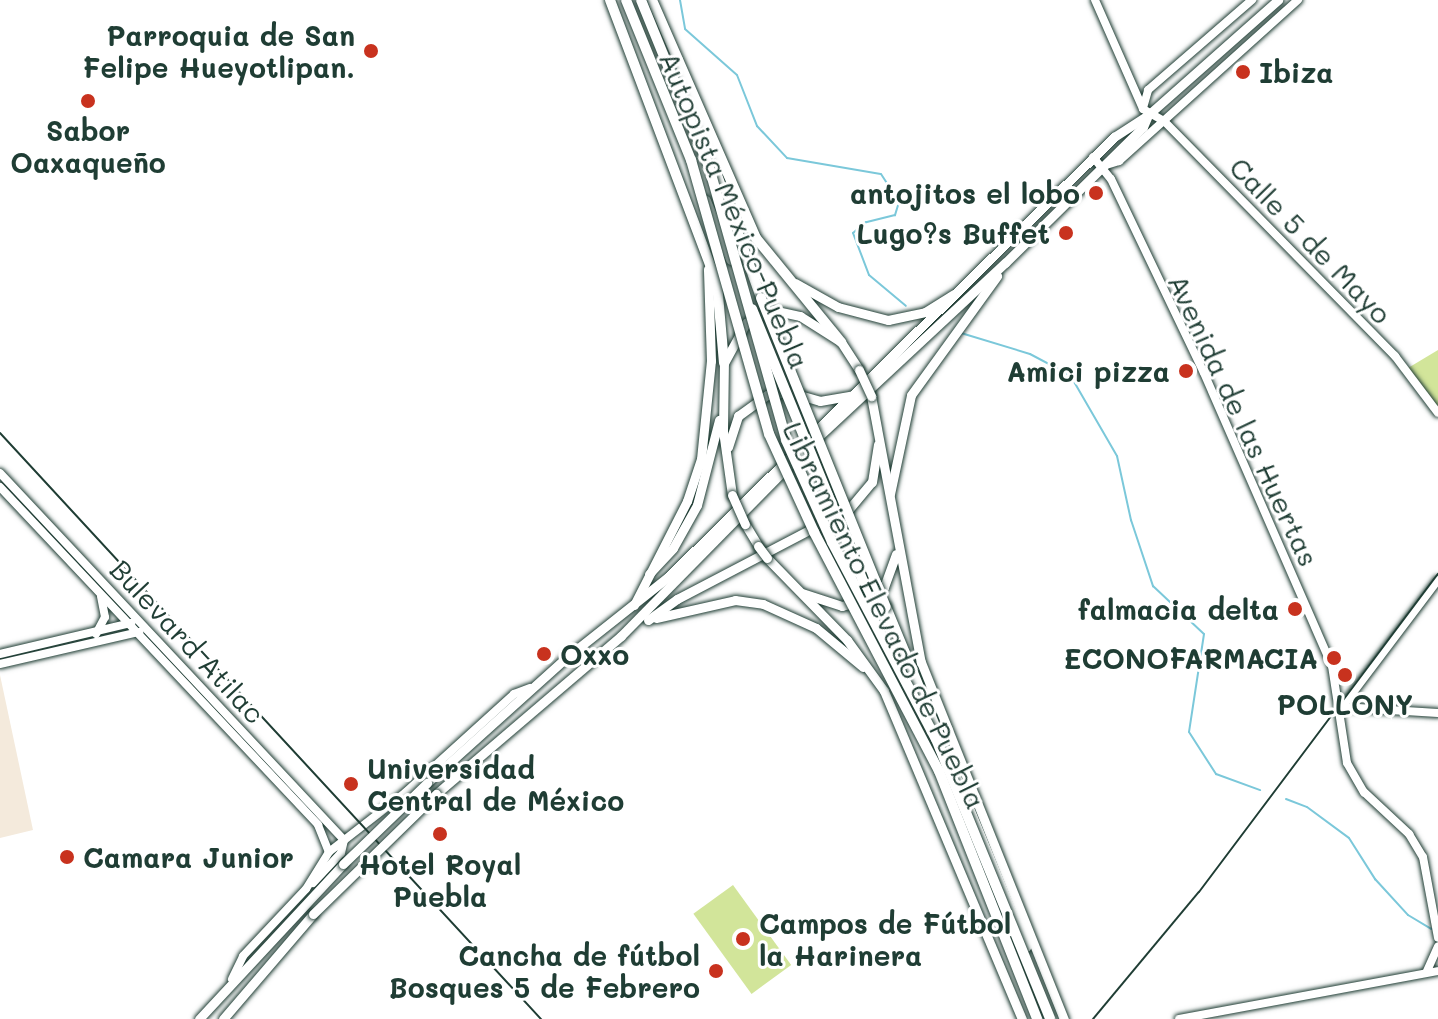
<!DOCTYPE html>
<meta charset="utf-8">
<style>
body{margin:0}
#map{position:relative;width:1438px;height:1019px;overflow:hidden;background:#fff;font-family:Mali,sans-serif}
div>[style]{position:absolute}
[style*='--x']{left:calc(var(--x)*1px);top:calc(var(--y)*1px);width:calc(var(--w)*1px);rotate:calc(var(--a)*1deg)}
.built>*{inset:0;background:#f4eadc}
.green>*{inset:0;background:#d2e59a;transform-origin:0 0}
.stream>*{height:2px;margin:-1px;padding:0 1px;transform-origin:1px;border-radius:1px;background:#7bc8da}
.roads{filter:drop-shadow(0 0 2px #1f3d34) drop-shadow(0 0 2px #1f3d34)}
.secondary>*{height:8px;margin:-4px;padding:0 4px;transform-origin:4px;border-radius:4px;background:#fff}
.primary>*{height:9px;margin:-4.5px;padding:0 4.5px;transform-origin:4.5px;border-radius:4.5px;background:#fff}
.highway>*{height:10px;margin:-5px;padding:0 5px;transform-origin:5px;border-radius:5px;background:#fff}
.rail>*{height:2px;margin:-1px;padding:0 1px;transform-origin:1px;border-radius:1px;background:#1f3d34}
.bridges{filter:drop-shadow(0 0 2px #1f3d34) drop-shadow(0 0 2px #1f3d34)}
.primary-bridge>*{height:9px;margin:-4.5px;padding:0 4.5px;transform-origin:4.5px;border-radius:4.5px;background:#fff}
.highway-bridge>*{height:10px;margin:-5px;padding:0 5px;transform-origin:5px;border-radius:5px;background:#fff}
.dots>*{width:22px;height:22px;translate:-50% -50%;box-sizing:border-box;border:4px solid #fff;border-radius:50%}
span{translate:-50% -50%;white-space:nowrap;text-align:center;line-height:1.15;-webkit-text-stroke:6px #fff;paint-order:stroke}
.poi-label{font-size:28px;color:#1f3d34;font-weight:700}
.right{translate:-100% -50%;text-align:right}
.left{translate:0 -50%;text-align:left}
.street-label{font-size:28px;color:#1f3d34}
</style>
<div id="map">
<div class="built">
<i style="clip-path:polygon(0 675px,33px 830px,0 838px)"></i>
</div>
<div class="green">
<i style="clip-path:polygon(1438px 350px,1438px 409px,1408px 368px)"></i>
<i style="left:733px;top:885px;width:99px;height:49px;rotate:54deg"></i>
</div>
<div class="stream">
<i style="--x:680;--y:0;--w:29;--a:80"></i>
<i style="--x:685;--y:29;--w:69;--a:41.5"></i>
<i style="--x:737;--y:75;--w:55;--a:68.6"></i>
<i style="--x:757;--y:126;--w:44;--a:46.8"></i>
<i style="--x:787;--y:158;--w:95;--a:9.7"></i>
<i style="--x:881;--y:174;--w:33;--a:57"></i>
<i style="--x:899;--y:202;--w:14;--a:107"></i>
<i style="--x:895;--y:215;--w:30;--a:166"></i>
<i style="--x:866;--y:222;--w:17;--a:140"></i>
<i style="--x:853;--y:233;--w:45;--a:69.1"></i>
<i style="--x:869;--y:275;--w:48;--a:40"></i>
<i style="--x:961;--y:333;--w:72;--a:16.9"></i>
<i style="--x:1030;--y:354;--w:43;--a:27.8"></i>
<i style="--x:1073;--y:380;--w:88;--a:59.9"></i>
<i style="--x:1117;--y:456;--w:66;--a:77.7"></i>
<i style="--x:1131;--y:520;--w:70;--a:71.6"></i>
<i style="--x:1153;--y:586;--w:70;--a:43.3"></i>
<i style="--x:1204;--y:634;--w:99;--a:98.7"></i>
<i style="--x:1189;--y:732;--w:50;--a:57.3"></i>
<i style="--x:1216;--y:774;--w:47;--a:20"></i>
<i style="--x:1286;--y:799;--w:22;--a:21"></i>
<i style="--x:1307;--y:807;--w:52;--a:36.4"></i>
<i style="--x:1349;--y:838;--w:49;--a:57.6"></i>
<i style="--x:1375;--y:879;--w:49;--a:47.5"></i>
<i style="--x:1408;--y:915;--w:27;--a:31"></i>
</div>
<div class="roads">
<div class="secondary">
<i style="--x:1095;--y:0;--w:119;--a:66.2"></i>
<i style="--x:1143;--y:109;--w:24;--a:30"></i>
<i style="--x:1164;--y:121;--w:330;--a:45.5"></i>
<i style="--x:1395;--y:356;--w:71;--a:53"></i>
<i style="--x:1143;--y:108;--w:19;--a:-74"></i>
<i style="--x:1148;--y:90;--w:138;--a:-40.9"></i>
<i style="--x:1093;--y:157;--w:28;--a:51"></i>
<i style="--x:1111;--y:179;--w:215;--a:64.4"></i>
<i style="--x:1204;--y:373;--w:320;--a:66.4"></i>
<i style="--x:1332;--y:666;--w:98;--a:81.2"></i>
<i style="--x:1347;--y:763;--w:34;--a:60"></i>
<i style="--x:1364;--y:792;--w:62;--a:43"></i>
<i style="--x:1409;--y:834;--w:27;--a:59"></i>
<i style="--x:1423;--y:857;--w:82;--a:79.5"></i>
<i style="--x:1103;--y:166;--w:17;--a:-17"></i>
<i style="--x:1119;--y:161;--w:241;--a:-42"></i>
<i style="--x:0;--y:473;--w:503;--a:46.85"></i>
<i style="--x:0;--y:487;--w:464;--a:46.7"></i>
<i style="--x:318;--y:825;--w:29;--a:68"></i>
<i style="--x:96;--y:634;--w:19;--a:-62"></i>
<i style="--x:105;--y:617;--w:21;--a:-101"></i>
<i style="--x:0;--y:654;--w:135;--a:-13.3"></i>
<i style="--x:0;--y:664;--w:143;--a:-13"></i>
<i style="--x:1342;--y:707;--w:159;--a:-52.9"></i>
<i style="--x:1342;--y:707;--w:96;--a:3.6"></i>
<i style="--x:313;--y:883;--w:41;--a:-47"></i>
<i style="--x:341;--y:853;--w:13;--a:-77"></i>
<i style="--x:1427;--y:971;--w:27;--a:-66"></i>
<i style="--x:232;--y:979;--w:25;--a:-64"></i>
<i style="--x:243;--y:956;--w:92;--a:-46.8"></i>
<i style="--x:306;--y:889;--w:44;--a:-58.1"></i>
<i style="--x:329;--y:852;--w:98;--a:-37.9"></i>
<i style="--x:406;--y:792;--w:146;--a:-42.2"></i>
<i style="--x:514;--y:694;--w:17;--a:-21"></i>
<i style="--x:1179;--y:1019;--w:263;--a:-10.5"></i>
</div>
<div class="primary">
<i style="--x:795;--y:283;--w:49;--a:29.2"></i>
<i style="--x:838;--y:307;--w:52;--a:14.6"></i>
<i style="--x:888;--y:320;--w:38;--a:-12"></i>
<i style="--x:925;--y:312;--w:34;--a:-32"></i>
<i style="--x:871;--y:396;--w:271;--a:79.4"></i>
<i style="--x:921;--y:662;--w:385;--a:68.2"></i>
<i style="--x:728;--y:447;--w:33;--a:-72"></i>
<i style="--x:738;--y:416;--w:36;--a:-36"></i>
<i style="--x:767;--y:395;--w:22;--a:-8"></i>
<i style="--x:789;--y:392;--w:32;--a:16"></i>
<i style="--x:820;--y:401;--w:34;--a:-10"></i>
<i style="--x:890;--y:494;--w:101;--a:-78"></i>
<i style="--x:911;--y:395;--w:147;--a:-54.1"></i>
<i style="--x:732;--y:495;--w:65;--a:-98"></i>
<i style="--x:723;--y:431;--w:68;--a:-89.2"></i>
<i style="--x:724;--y:363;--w:46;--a:-61.2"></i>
<i style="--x:746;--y:323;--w:29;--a:-27"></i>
<i style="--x:772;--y:310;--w:29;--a:12"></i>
<i style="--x:800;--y:316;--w:49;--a:32.4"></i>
<i style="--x:841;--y:342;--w:33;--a:57"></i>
<i style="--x:745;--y:524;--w:26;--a:59"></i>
<i style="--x:767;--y:558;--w:115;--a:45.7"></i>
<i style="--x:847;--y:640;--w:63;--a:54"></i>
<i style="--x:884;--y:691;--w:356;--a:67.2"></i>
<i style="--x:649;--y:574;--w:35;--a:-47"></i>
<i style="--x:673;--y:548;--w:49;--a:-60.8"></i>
<i style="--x:697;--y:505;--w:88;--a:-75.5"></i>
<i style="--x:802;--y:593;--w:42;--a:18"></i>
<i style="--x:842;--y:606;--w:26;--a:-16"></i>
<i style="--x:867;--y:599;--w:21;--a:-35"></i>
<i style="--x:884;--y:587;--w:35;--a:-70"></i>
<i style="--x:634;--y:605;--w:117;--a:-63"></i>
<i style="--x:687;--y:501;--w:44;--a:-71.6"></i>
<i style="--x:701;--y:459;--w:99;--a:-84.2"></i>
<i style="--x:711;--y:361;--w:92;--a:-91.9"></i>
<i style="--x:656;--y:618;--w:81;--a:-12.8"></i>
<i style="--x:735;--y:600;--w:28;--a:8"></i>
<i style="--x:763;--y:604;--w:58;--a:24.4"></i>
<i style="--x:816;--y:628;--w:61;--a:39.7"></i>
<i style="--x:648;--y:620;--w:36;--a:-36"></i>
<i style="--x:677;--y:599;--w:194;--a:-27.6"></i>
<i style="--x:849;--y:509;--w:35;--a:-50"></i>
<i style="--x:872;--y:482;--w:38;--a:-81"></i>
<i style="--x:427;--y:783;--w:188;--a:-42"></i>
<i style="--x:567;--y:657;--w:129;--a:-38.4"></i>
<i style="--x:668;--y:577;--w:627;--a:-44.61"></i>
<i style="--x:1114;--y:137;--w:40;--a:-32.9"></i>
<i style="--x:1148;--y:115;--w:174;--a:-41.5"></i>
<i style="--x:436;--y:794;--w:243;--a:-40.5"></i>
<i style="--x:621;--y:636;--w:257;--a:-45.5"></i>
<i style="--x:801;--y:453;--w:279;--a:-43"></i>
<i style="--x:1005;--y:263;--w:194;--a:-44.6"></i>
<i style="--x:1143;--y:127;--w:13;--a:-67"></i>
<i style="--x:199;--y:1019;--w:212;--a:-47.1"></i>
<i style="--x:223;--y:1019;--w:138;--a:-49.4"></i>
</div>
<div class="highway">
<i style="--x:610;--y:0;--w:303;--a:69.3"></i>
<i style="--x:717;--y:283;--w:80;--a:85"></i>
<i style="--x:652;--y:0;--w:260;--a:66.4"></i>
<i style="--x:756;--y:238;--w:134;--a:50.7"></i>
<i style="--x:697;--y:119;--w:190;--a:70.3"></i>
<i style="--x:706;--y:201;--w:64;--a:67"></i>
<i style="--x:886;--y:607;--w:368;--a:67.6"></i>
<i style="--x:902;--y:682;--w:44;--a:68.7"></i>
</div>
</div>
<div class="rail">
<i style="--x:0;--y:433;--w:798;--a:47.29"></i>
<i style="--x:1093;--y:1019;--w:165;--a:-50.2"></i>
<i style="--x:1199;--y:892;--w:398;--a:-53.1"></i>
</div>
<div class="bridges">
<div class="primary-bridge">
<i style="--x:859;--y:370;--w:29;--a:65"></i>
<i style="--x:732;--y:495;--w:32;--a:66"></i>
<i style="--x:758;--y:546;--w:15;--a:53"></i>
<i style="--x:343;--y:864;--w:117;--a:-44"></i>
<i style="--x:313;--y:914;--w:172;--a:-44.3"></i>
</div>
<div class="highway-bridge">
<i style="--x:626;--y:0;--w:173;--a:67.9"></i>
<i style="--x:691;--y:160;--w:285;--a:74.1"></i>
<i style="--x:769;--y:434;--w:108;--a:65.3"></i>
<i style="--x:814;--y:532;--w:270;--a:62.4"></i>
<i style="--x:939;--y:771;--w:267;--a:68.4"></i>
<i style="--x:641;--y:0;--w:180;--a:67.8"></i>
<i style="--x:709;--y:167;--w:284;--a:74.2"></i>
<i style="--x:786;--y:440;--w:112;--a:65.7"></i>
<i style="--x:832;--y:542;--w:223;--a:62.2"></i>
<i style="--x:936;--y:739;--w:302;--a:67.8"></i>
<i style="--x:761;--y:298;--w:333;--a:68"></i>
<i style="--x:752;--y:309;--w:328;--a:67.8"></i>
</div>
</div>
<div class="dots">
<i style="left:371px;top:51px;background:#c8321e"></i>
<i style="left:1243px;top:72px;background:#c8321e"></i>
<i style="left:88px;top:101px;background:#c8321e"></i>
<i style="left:1096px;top:193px;background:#c8321e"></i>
<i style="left:1066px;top:233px;background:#c8321e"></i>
<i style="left:1186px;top:371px;background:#c8321e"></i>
<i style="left:1295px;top:609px;background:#c8321e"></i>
<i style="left:544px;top:654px;background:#c8321e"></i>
<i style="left:1334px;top:658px;background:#c8321e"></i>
<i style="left:1345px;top:675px;background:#c8321e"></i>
<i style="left:351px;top:784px;background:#c8321e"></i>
<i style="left:440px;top:834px;background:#c8321e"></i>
<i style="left:67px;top:857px;background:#c8321e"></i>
<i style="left:743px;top:939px;background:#c8321e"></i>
<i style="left:716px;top:971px;background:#c8321e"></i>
</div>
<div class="poi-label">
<span class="right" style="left:355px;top:51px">Parroquia de San<br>Felipe Hueyotlipan.</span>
<span class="left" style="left:1259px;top:72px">Ibiza</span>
<span style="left:88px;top:146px">Sabor<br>Oaxaqueño</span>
<span class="right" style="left:1080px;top:193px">antojitos el lobo</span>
<span class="right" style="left:1050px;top:233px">Lugo?s Buffet</span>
<span class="right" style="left:1170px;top:371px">Amici pizza</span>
<span class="right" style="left:1279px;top:609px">falmacia delta</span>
<span class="left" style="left:560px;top:654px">Oxxo</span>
<span class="right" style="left:1318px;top:658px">ECONOFARMACIA</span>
<span style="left:1345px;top:704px">POLLONY</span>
<span class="left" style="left:367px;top:784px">Universidad<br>Central de México</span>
<span class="left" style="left:83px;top:857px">Camara Junior</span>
<span style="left:440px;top:880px">Hotel Royal<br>Puebla</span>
<span class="left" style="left:759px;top:939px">Campos de Fútbol<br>la Harinera</span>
<span class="right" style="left:700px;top:971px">Cancha de fútbol<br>Bosques 5 de Febrero</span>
</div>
<div class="street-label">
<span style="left:735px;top:210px;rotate:67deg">Autopista México-Puebla</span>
<span style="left:1311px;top:240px;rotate:46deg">Calle 5 de Mayo</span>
<span style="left:1244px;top:420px;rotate:65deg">Avenida de las Huertas</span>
<span style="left:885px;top:615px;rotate:64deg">Libramiento Elevado de Puebla</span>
<span style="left:188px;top:641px;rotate:47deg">Bulevard Atilac</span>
</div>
</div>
